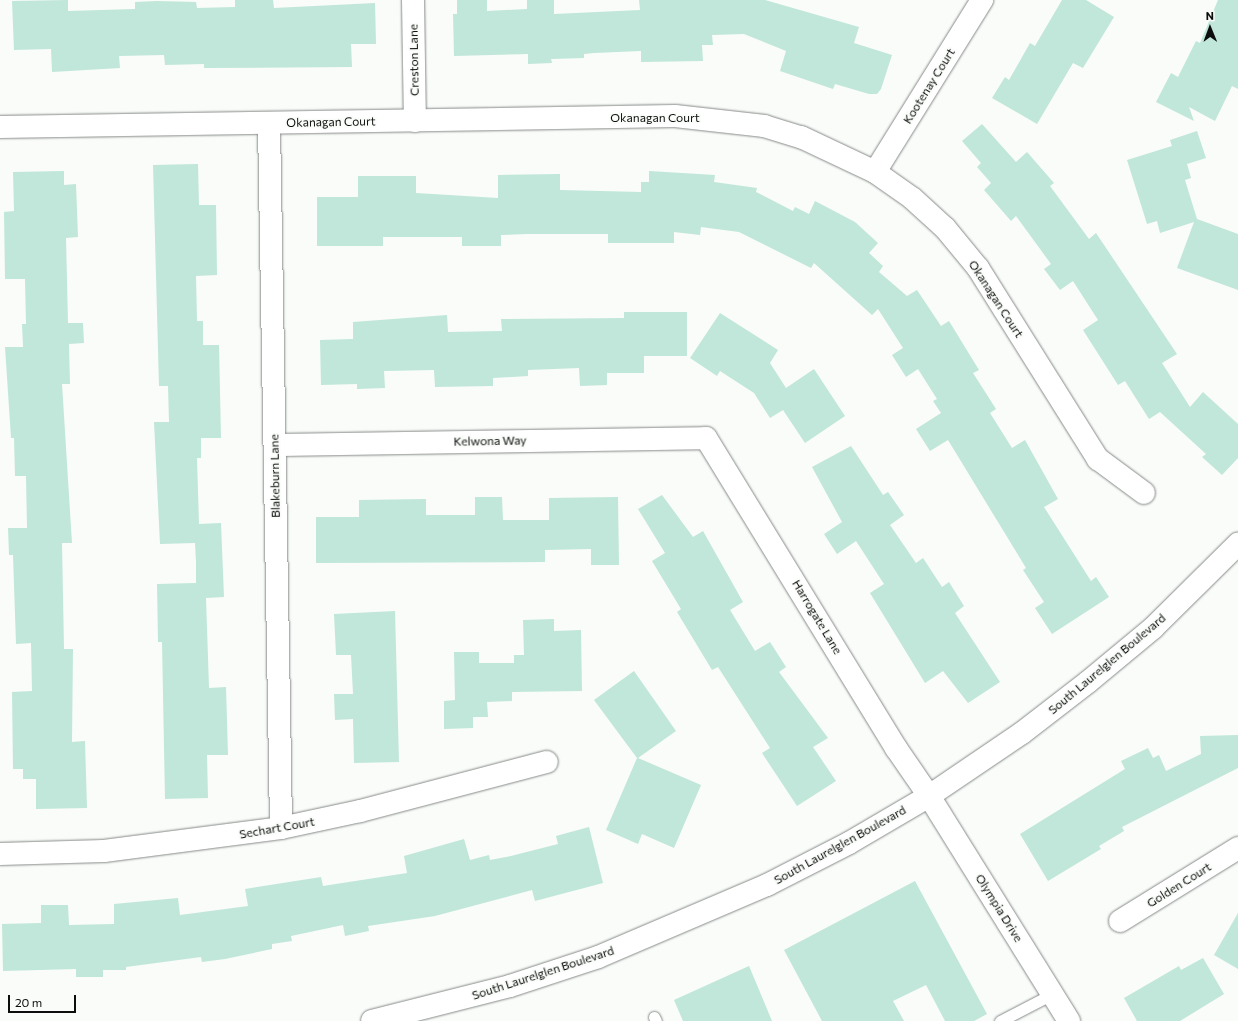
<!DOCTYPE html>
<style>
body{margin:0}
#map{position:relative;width:1238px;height:1021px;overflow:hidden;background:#f9fcf9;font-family:Commissioner,sans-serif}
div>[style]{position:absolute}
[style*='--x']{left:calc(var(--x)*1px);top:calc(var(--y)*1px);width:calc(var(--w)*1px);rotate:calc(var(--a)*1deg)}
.building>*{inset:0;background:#c0e7d9}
.roads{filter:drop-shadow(0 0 1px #878a88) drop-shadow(0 0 1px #878a88)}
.lane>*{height:11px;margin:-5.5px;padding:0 5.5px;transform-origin:5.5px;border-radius:5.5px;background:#fff}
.street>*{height:22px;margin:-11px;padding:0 11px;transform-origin:11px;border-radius:11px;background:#fff}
.secondary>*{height:22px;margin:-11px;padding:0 11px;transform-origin:11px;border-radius:11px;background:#fff}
span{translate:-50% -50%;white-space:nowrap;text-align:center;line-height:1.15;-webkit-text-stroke:3.5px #f9fcf9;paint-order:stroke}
.street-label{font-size:12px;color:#0c0d0c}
.north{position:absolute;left:1190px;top:8px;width:40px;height:40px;-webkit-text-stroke:3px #f9fcf9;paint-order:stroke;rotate:359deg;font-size:11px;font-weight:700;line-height:16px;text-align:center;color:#0c0d0c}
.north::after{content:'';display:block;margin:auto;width:14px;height:18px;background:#0c0d0c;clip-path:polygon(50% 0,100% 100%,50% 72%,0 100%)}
.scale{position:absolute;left:8px;top:995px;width:68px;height:18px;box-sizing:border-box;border:2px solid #0c0d0c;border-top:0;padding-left:5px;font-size:12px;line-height:14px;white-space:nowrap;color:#0c0d0c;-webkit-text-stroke:3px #f9fcf9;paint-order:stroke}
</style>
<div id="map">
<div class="building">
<i style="clip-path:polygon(68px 0,68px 11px,135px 9px,135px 2px,157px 1px,196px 2px,197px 8px,235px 7px,235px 0,273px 0,274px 8px,375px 3px,376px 44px,351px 44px,352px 67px,204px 68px,204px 64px,165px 65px,164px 55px,119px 56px,120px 68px,52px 72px,51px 49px,14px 50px,12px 1px)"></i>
<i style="clip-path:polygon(457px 0,487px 0,487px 11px,527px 9px,527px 0,554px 0,554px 14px,640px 10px,639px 0,765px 0,859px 27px,854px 43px,892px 55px,881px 89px,877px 94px,869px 94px,835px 84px,833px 89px,780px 71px,786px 51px,744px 34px,712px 35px,713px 45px,702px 45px,703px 61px,641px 62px,641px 51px,594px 53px,584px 54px,584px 58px,551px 59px,552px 63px,528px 64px,528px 54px,454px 56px,453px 14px,457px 14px)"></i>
<i style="clip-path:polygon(1062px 0,1086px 0,1114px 17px,1083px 68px,1073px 63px,1037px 124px,992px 98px,1005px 77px,1009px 80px,1030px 43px,1035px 46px)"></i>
<i style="clip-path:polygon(1218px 0,1238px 0,1238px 89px,1232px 86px,1215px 121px,1189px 107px,1194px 121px,1156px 102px,1171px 73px,1178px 77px,1196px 41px,1200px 43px)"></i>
<i style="clip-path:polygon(982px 124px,1016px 162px,1027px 152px,1054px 183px,1050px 186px,1089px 239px,1096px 233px,1177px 354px,1162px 363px,1190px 407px,1203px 392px,1238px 424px,1238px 458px,1222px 475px,1202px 457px,1206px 454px,1160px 412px,1149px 419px,1125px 381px,1118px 385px,1083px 330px,1098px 320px,1073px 281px,1060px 290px,1044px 269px,1051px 264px,1016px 216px,1011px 221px,984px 190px,991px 183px,977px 167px,981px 163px,962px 141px)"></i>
<i style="clip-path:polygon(1197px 131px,1206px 158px,1187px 164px,1191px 178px,1185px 180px,1197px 219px,1238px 234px,1238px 290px,1177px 268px,1194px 222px,1160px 233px,1157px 221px,1147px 224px,1127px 160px,1172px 146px,1170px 140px)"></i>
<i style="clip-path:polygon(198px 164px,199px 205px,216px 205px,217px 275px,196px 276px,197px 321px,203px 321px,203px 345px,219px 345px,221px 438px,201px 438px,201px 458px,197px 458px,199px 524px,221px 523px,224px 597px,206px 598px,209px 688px,226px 687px,228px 755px,207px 755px,208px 798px,165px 799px,162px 642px,158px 642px,157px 584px,196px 583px,196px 562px,195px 543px,160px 544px,154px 422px,169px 422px,168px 386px,159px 386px,153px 165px)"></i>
<i style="clip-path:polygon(64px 171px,64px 185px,76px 184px,78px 237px,66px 238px,68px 323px,83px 323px,84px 343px,69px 344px,70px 384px,62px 384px,72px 543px,62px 543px,64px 649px,73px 649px,72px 742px,85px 741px,87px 808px,36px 809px,36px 779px,23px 779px,23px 769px,13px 769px,12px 692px,32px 691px,31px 643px,16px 644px,13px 555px,9px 555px,8px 528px,27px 528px,26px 476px,15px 476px,14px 438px,11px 438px,5px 347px,23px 347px,22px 324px,26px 324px,25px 279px,5px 279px,4px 212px,14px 211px,13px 172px)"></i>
<i style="clip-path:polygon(649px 171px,715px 175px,714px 182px,757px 188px,756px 192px,793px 211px,795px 207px,809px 214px,815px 201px,855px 222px,878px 243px,869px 253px,883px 266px,879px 272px,907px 296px,917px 290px,941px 326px,949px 321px,979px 370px,973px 373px,996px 409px,990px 413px,1012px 448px,1025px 440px,1058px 499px,1044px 507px,1091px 581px,1096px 577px,1109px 597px,1052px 634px,1035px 608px,1044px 602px,1023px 570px,1026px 568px,948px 440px,930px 451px,916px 429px,941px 413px,933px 401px,937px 399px,918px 369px,906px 377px,892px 355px,903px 348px,878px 309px,872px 315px,814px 263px,811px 268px,739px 232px,701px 227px,700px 235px,674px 232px,674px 243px,608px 243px,608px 234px,527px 234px,501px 235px,501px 246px,462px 246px,462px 237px,383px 237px,383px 246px,317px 246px,317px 197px,358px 197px,358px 176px,416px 176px,416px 193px,498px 198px,498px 175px,560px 174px,560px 190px,641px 192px,641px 182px,649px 182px)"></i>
<i style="clip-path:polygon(624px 312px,687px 312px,687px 356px,644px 356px,644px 373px,607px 373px,607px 385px,580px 386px,579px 368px,528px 370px,528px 376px,493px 378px,493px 386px,435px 387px,434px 370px,384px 371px,385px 388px,357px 389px,357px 384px,321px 385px,320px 340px,353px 339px,353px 322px,447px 315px,448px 332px,502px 331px,501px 319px,624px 318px)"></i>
<i style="clip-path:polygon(720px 313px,778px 350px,770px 363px,786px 388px,814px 369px,845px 416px,805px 443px,783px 410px,770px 418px,754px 393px,720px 371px,717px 376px,690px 358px)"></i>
<i style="clip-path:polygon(851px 446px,883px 495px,888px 492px,904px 515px,890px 525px,916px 563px,923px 558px,942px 587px,949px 582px,964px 606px,955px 613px,1000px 682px,968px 703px,943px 671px,925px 683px,870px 593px,884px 584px,856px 541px,837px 554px,824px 534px,842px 522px,812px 467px)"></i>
<i style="clip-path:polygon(662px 495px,693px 537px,703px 531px,743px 602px,730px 610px,755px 651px,770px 642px,786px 667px,779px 672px,828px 738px,813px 747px,836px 781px,797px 806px,762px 753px,770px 748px,718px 667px,712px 670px,677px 612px,681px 609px,652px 561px,665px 553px,638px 509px)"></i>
<i style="clip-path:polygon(475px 497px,502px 497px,503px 520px,549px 520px,549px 498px,618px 497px,619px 565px,591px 565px,591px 549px,545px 550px,545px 562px,316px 563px,316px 517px,359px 517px,359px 500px,426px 499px,426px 515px,475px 515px)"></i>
<i style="clip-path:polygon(395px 611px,399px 762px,354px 763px,353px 719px,335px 720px,334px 694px,353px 694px,351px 655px,336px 655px,334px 614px)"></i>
<i style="clip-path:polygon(554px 619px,554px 631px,581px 630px,582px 691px,512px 692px,512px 701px,487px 702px,488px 717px,473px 717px,473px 728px,444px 729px,444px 701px,455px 700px,454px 652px,479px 652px,479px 663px,514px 663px,514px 655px,524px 655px,523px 620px)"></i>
<i style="clip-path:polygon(634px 671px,676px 731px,638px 758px,701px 785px,674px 848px,642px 834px,638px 844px,606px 830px,637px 758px,594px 700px)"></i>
<i style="clip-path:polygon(1238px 735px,1238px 768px,1122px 827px,1124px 831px,1099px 846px,1101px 849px,1048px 881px,1020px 834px,1125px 769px,1121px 761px,1148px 748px,1153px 758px,1159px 755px,1166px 771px,1201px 754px,1200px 736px)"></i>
<i style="clip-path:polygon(589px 827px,603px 883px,535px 901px,532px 890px,435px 916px,368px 926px,369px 931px,345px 936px,343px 925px,291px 936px,292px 941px,272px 944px,272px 949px,225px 959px,202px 962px,201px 957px,126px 967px,126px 970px,103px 970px,103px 977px,76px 977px,76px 969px,3px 971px,2px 924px,41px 923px,41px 905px,68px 905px,69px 925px,114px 924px,114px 904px,178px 898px,180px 915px,248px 906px,245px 889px,321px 877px,323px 886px,407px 873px,404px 856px,464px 839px,470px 860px,489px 855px,490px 860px,511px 856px,558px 844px,556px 836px)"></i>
<i style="clip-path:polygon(915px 881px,987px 1014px,974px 1021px,945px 1021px,926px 985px,893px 1001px,904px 1021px,822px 1021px,784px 950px)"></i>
<i style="clip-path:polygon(1238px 913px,1238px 969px,1214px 955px)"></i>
<i style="clip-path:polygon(1203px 958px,1224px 994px,1180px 1021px,1137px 1021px,1124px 998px,1179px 966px,1181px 970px)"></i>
<i style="clip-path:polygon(749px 966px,772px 1021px,683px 1021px,674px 1000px)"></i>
</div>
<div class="roads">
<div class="lane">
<i style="--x:654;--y:1017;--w:4;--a:63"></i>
<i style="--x:1000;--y:1021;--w:59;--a:-27.4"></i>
</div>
<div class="street">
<i style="--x:413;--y:0;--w:121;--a:89.1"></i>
<i style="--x:269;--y:123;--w:705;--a:89.02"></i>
<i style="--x:0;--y:127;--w:675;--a:-0.93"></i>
<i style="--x:675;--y:116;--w:90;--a:6.4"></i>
<i style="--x:764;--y:126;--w:39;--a:17"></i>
<i style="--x:801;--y:137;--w:82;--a:25.3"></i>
<i style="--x:875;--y:172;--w:45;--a:35.1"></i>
<i style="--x:912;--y:198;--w:45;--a:42.3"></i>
<i style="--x:945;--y:228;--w:52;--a:50.5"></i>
<i style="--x:978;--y:268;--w:226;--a:57.9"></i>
<i style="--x:1098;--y:459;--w:57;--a:36.5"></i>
<i style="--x:875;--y:172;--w:203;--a:-58.1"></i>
<i style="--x:275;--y:445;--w:431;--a:-0.9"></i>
<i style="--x:706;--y:438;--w:364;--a:58.5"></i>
<i style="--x:896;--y:748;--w:58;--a:55.5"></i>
<i style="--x:0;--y:854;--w:104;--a:-1.7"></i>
<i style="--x:104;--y:851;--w:178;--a:-7.4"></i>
<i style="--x:281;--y:828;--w:81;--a:-12.1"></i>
<i style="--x:360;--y:811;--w:193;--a:-14.7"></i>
<i style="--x:1120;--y:921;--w:139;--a:-31.7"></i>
</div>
<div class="secondary">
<i style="--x:929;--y:796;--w:265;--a:58.1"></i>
<i style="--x:372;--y:1021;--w:142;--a:-14.2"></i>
<i style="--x:510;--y:986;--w:93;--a:-18.2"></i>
<i style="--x:598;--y:957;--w:184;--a:-23.1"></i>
<i style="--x:767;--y:885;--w:92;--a:-27.1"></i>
<i style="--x:849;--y:843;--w:93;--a:-30.4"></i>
<i style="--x:929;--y:796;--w:112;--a:-34.1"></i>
<i style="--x:1022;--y:733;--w:83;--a:-37.7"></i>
<i style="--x:1088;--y:682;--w:85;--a:-39.7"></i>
<i style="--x:1153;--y:628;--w:120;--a:-44.7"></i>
</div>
</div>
<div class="street-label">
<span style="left:414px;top:60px;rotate:-91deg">Creston Lane</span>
<span style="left:929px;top:86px;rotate:-58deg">Kootenay Court</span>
<span style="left:655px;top:118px">Okanagan Court</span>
<span style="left:331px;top:122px;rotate:-1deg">Okanagan Court</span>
<span style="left:996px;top:299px;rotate:57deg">Okanagan Court</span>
<span style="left:490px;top:441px;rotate:-1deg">Kelwona Way</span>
<span style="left:275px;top:476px;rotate:-91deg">Blakeburn Lane</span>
<span style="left:817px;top:617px;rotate:59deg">Harrogate Lane</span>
<span style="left:1107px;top:664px;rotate:-40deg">South Laurelglen Boulevard</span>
<span style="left:277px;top:828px;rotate:-10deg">Sechart Court</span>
<span style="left:840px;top:845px;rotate:-29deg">South Laurelglen Boulevard</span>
<span style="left:1179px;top:885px;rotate:-32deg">Golden Court</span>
<span style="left:999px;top:908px;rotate:58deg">Olympia Drive</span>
<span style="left:543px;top:973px;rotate:-18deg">South Laurelglen Boulevard</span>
</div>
<div class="north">N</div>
<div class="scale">20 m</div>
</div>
